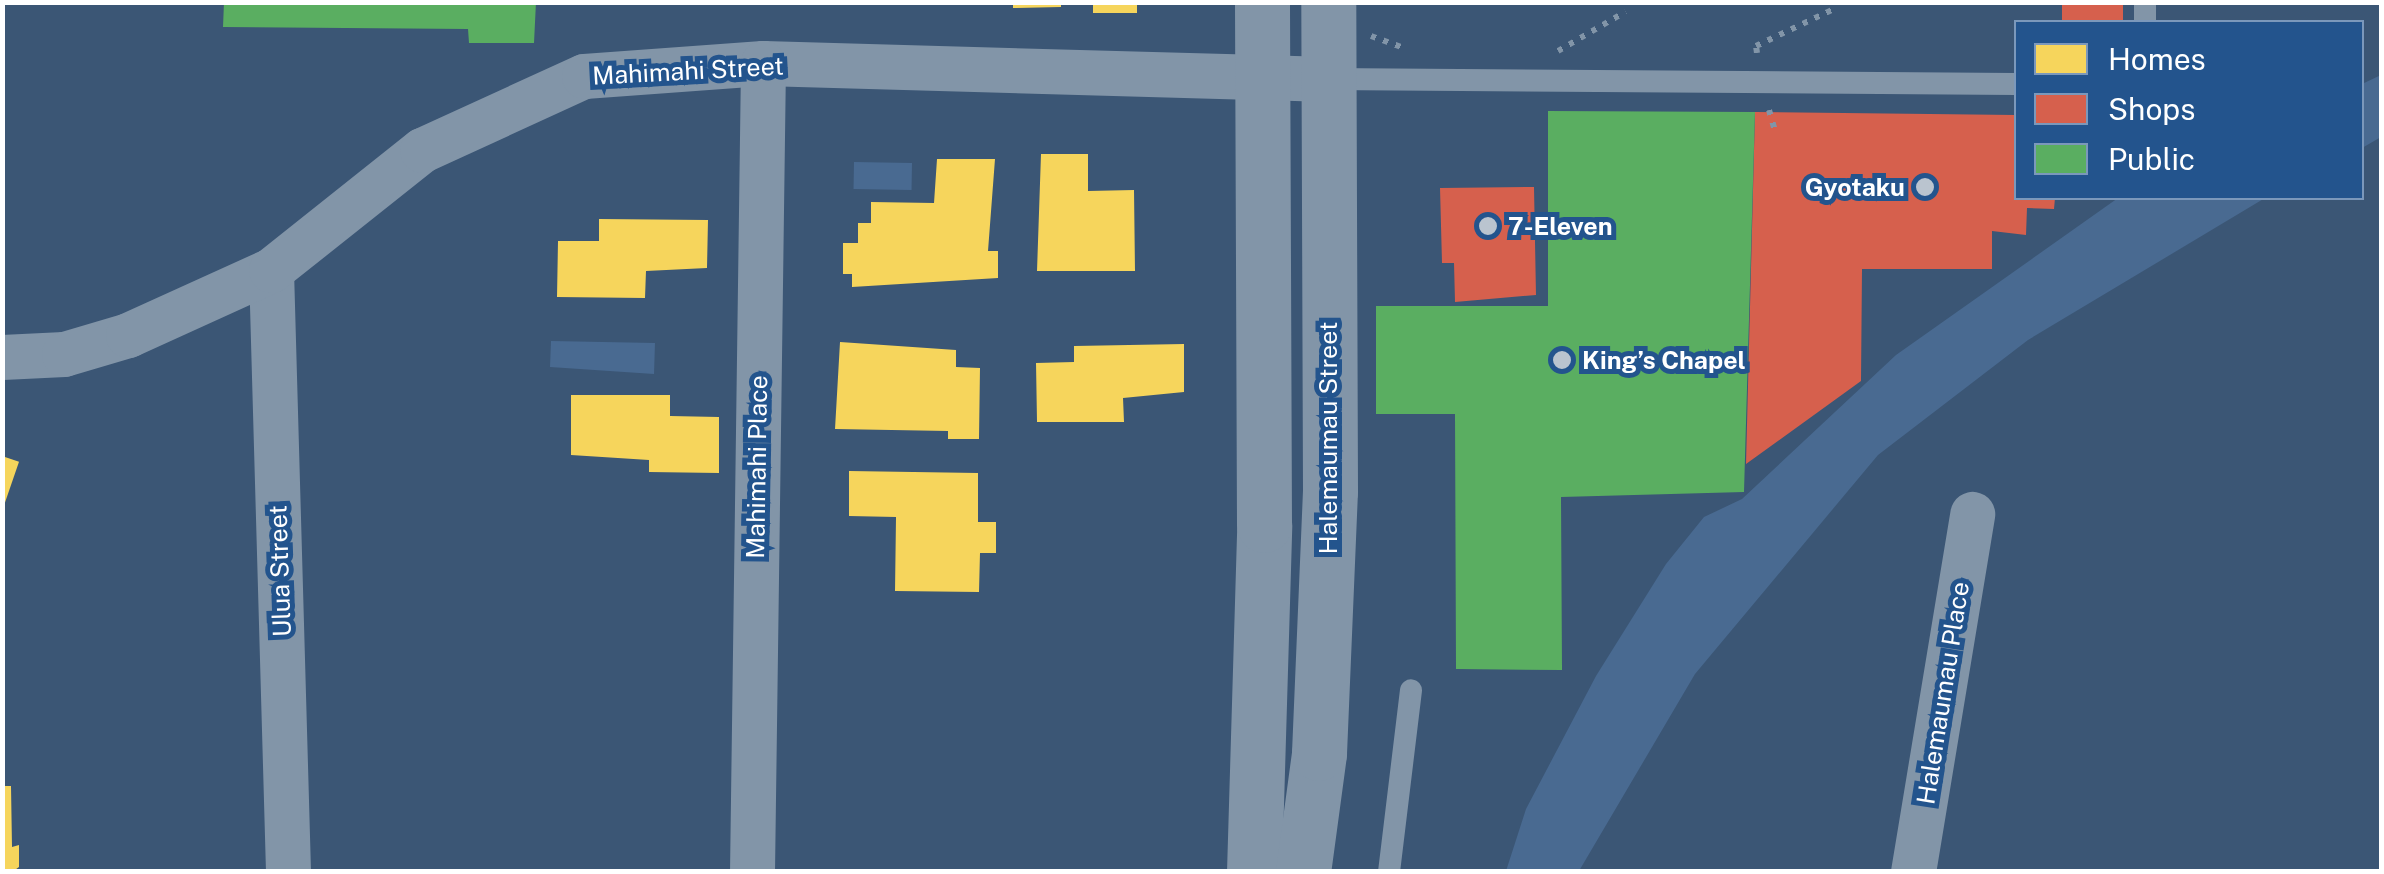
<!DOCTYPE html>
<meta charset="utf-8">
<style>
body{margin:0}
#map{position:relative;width:2384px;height:874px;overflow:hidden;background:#3b5675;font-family:"Public Sans",sans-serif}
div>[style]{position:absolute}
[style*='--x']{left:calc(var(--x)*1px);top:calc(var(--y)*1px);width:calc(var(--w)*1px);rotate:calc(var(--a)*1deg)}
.water>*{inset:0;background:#496a91;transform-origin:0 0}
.homes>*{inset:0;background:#f6d55c;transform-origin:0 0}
.shops>*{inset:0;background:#d6604d;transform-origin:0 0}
.public>*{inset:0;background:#5aae61}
.path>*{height:6px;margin-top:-3px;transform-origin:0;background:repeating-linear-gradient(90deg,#8295a8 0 5px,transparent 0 13px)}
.service>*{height:22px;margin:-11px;padding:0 11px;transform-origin:11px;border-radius:11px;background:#8295a8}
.minor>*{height:45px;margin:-22.5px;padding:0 22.5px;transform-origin:22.5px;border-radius:22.5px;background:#8295a8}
.tertiary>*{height:55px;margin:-27.5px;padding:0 27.5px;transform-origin:27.5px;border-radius:27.5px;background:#8295a8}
.dots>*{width:28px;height:28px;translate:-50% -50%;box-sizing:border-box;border:5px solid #23548d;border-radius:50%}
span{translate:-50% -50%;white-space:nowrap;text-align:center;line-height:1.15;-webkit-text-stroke:10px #23548d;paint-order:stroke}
.street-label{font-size:25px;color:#fff}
.poi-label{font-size:25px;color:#fff;font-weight:700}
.right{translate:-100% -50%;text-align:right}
.left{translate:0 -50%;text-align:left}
.frame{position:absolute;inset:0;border:5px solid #fff;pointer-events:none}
.legend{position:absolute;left:2014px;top:20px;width:350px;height:180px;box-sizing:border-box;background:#23548d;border:2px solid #7b98bb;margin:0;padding:12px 18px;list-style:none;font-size:30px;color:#fff}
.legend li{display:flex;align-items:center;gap:20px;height:50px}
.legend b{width:50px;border:2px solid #7b98bb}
</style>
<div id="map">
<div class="water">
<i style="clip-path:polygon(2381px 75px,2381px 137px,2362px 148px,2362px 84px)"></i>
<i style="left:854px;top:162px;width:58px;height:27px;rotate:1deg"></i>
<i style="clip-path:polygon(2118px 198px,2265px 198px,2028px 340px,1878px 455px,1695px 674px,1579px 871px,1506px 871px,1526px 809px,1596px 676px,1666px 564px,1704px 517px,1742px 499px,1896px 355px)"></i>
<i style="clip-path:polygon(551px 341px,655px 343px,654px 374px,550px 367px)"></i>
</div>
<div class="homes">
<i style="clip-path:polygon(1013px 2px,1061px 2px,1061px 7px,1013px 8px)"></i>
<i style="left:1093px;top:2px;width:44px;height:11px"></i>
<i style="clip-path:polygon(1041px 154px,1088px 154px,1088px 191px,1134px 190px,1135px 271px,1037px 271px)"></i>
<i style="clip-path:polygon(937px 159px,995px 159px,988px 251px,998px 251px,998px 278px,852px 287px,852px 274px,843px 274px,843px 243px,858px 243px,858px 223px,871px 223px,871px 202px,934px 203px)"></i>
<i style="clip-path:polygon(599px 219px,708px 220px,707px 268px,646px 271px,645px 298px,557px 297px,558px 241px,599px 241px)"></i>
<i style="clip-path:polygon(840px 342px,956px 350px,956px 367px,980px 368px,979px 439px,948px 439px,948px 431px,835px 429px)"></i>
<i style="clip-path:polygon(1184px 344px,1184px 392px,1123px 398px,1124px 422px,1037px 422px,1036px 363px,1074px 362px,1074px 346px)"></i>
<i style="clip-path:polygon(571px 395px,670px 395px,670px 416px,719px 417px,719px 473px,649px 472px,649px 460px,571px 455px)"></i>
<i style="left:2px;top:456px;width:18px;height:71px;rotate:19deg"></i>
<i style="clip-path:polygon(849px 471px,978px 473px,978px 522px,996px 522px,996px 553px,980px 553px,979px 592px,895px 591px,896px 517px,849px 516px)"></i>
<i style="clip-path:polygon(2px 786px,11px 786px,12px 847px,19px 845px,19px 867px,12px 872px,2px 872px)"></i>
</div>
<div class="shops">
<i style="left:2062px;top:2px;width:61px;height:20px"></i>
<i style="clip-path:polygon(1755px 112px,2016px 115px,2016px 198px,2055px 198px,2054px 209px,2027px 208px,2026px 235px,1992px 231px,1992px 269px,1862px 269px,1861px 381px,1746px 464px)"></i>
<i style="clip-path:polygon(1534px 187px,1536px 295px,1455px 302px,1454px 263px,1442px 263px,1440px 188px)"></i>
</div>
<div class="public">
<i style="clip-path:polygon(224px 2px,536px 2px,534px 43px,469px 43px,468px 29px,223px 27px)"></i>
<i style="clip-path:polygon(1548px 111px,1755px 112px,1744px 492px,1561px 497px,1562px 670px,1456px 669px,1455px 414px,1376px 414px,1376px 306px,1548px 306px)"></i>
</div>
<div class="path">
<i style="--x:1371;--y:36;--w:33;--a:20"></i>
<i style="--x:1558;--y:51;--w:78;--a:-30.2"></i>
<i style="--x:1757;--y:53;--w:7;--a:-98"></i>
<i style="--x:1756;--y:46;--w:86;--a:-25.4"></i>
<i style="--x:1769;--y:110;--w:19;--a:74"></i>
</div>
<div class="service">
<i style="--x:2145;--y:22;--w:20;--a:-90"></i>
<i style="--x:1328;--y:79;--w:688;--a:0.42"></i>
<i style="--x:1389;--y:872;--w:183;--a:-83.1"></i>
</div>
<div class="minor">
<i style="--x:271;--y:270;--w:602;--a:88.38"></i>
<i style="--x:2;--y:357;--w:62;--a:-2.8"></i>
<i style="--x:64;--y:354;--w:67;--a:-16.5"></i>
<i style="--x:128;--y:335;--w:157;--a:-24.4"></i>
<i style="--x:271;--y:270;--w:193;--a:-38.5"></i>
<i style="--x:422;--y:150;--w:178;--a:-24.6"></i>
<i style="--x:584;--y:76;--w:179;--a:-4.2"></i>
<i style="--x:763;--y:63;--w:565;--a:1.62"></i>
<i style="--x:752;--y:872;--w:809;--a:-89.22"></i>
<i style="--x:1913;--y:872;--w:363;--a:-80.6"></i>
</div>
<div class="tertiary">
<i style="--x:1254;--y:872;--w:347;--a:-88.3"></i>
<i style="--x:1264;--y:525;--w:523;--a:-90.22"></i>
<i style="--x:1303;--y:872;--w:120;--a:-82.3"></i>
<i style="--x:1319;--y:753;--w:262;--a:-87.6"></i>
<i style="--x:1330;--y:491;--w:489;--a:-90.2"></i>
</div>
<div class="dots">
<i style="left:1925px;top:187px;background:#bac4cf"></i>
<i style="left:1488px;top:226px;background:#bac4cf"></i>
<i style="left:1562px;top:360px;background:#bac4cf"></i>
</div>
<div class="street-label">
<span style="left:688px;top:71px;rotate:-3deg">Mahimahi Street</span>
<span style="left:1328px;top:438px;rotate:-90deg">Halemaumau Street</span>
<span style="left:757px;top:467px;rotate:-89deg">Mahimahi Place</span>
<span style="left:280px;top:571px;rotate:-92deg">Ulua Street</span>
<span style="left:1943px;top:693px;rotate:-81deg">Halemaumau Place</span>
</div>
<div class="poi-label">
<span class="right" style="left:1905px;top:187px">Gyotaku</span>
<span class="left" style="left:1508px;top:226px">7-Eleven</span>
<span class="left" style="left:1582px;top:360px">King’s Chapel</span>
</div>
<div class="frame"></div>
<ul class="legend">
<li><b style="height:28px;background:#f6d55c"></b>Homes</li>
<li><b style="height:28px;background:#d6604d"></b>Shops</li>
<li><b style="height:28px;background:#5aae61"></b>Public</li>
</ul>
</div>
